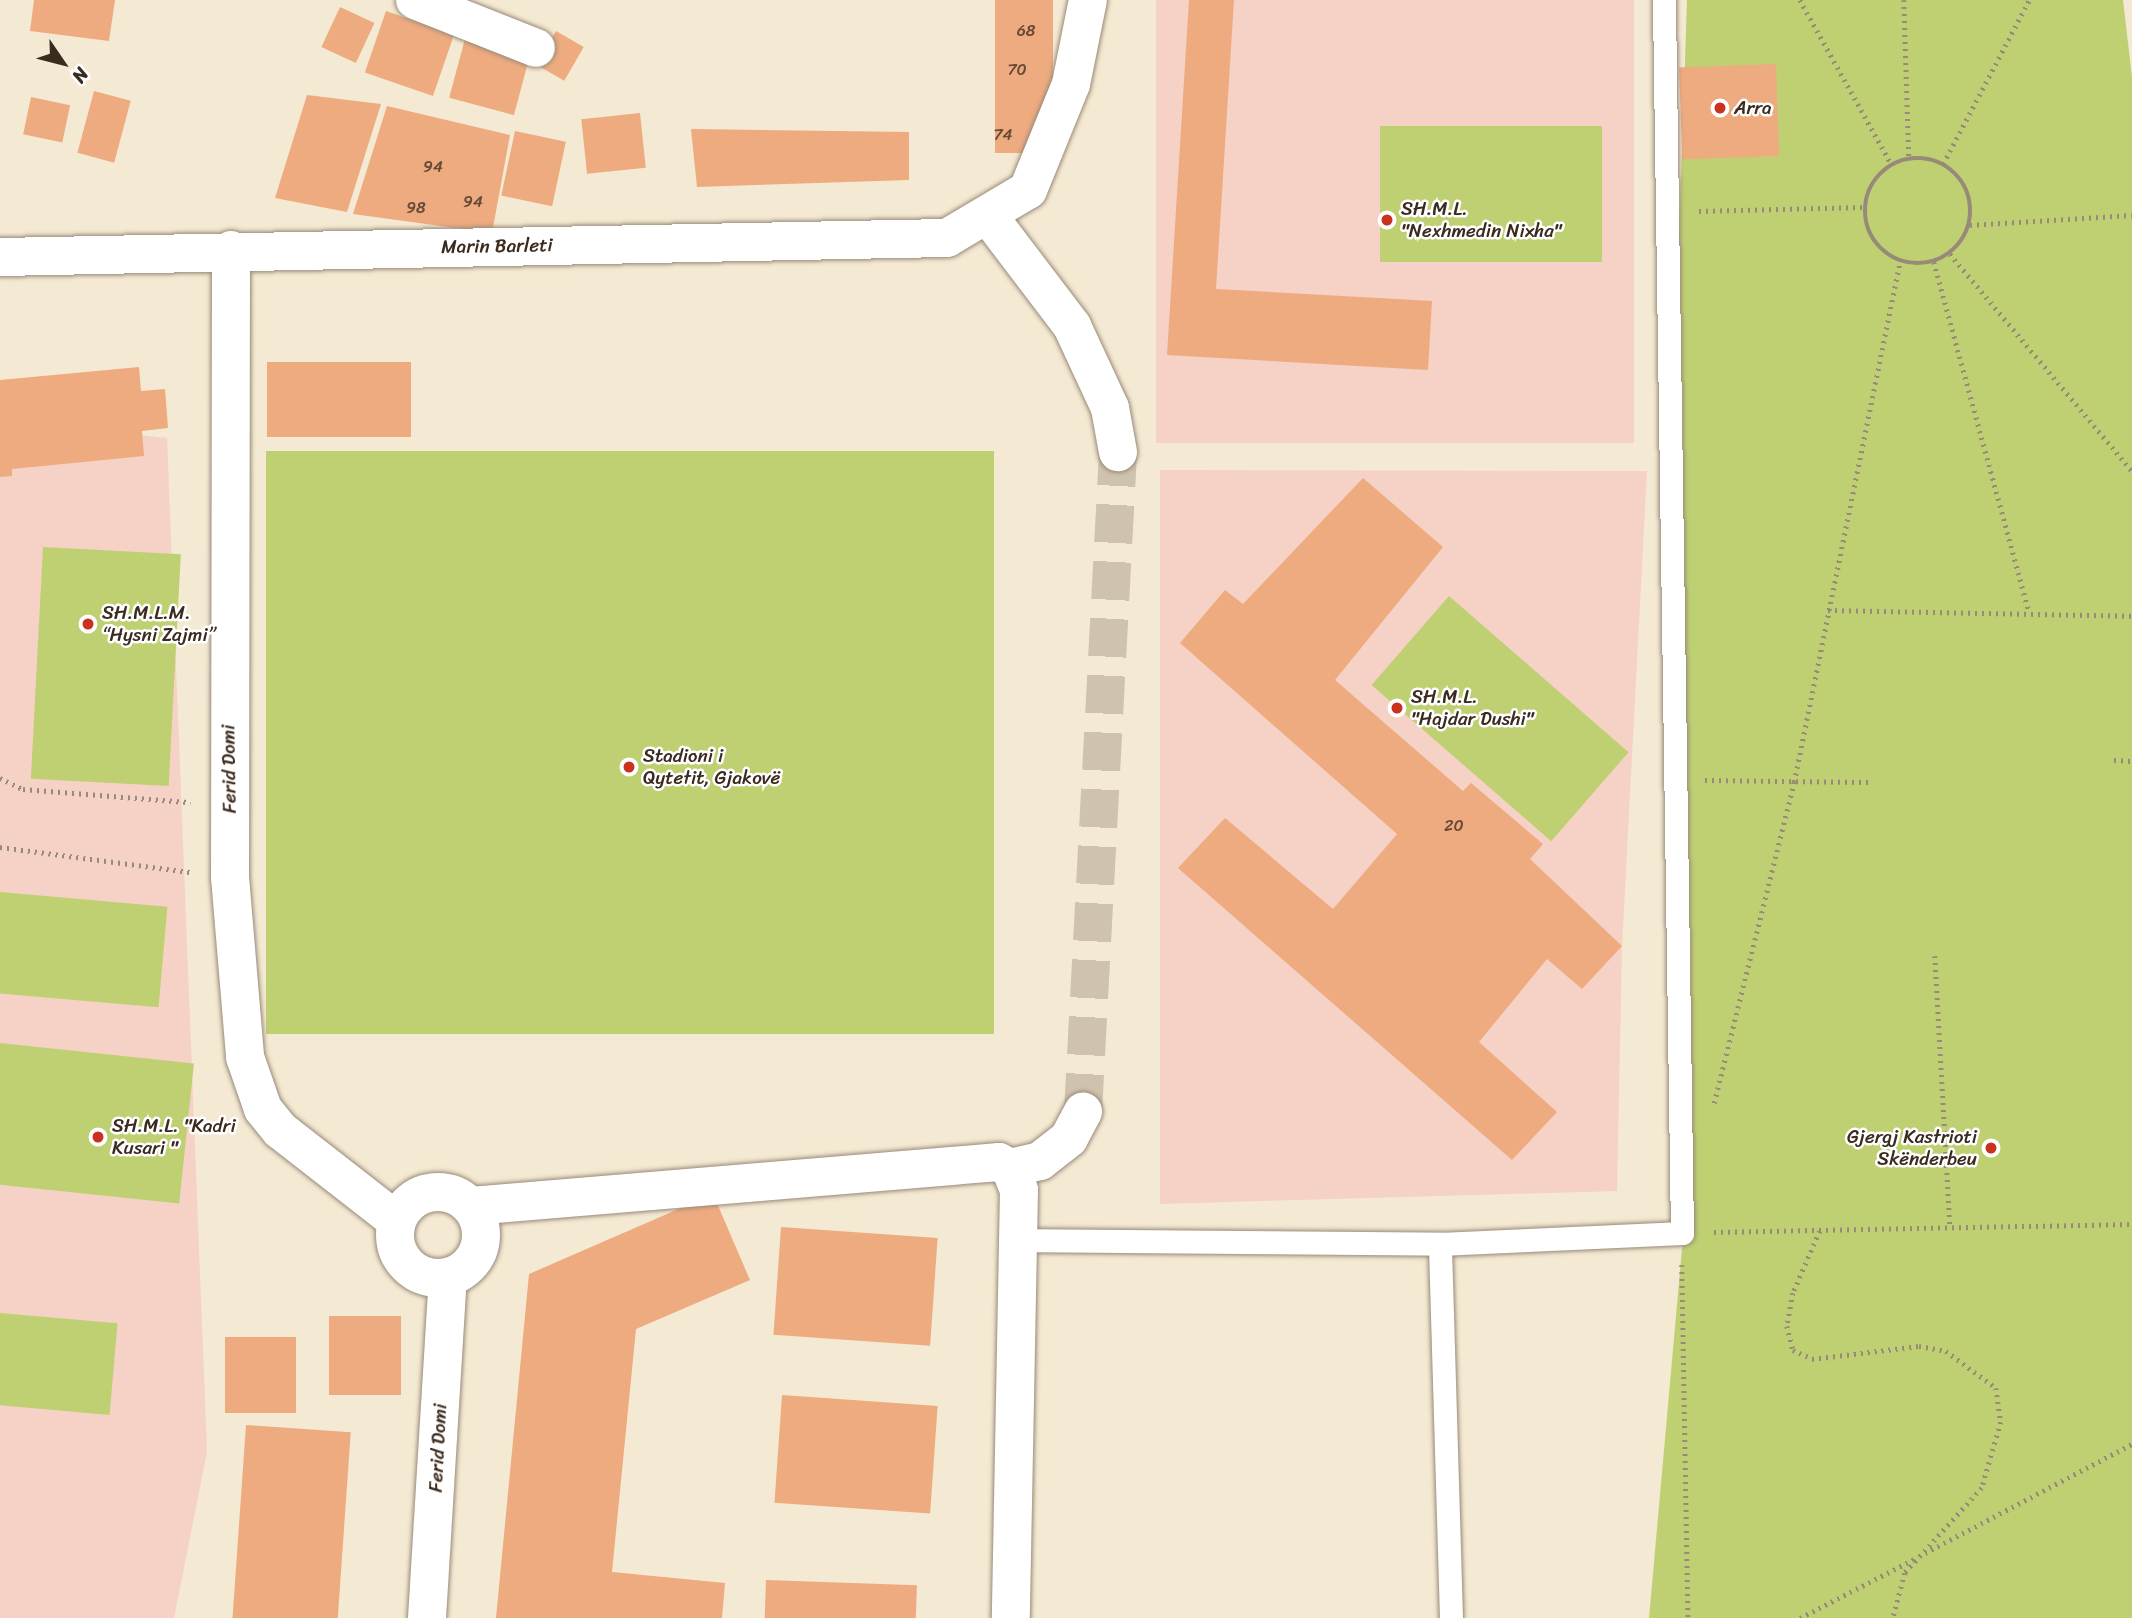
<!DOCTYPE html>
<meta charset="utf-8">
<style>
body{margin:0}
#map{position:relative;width:2132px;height:1618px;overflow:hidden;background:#f4e9d2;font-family:Sriracha,sans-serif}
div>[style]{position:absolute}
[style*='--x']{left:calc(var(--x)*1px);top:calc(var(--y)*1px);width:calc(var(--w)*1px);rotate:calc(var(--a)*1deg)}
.built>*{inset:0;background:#f6d1c5;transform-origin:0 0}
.green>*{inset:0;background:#bfd073;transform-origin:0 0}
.building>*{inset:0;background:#eeab80;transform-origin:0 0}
.minor-tunnel>*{height:38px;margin-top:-19px;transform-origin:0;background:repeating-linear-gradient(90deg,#cfc3ae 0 38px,transparent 0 57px)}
.path>*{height:4.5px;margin-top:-2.25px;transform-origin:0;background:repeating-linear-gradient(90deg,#988a78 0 2px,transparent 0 7px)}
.path>.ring{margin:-2.25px;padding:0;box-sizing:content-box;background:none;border:4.5px solid #988a78;border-radius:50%}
.roads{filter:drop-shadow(0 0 2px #988a78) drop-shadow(0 0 2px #988a78)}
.service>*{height:23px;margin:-11.5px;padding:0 11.5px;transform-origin:11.5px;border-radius:11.5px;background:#fff}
.minor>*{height:38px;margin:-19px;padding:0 19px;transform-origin:19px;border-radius:19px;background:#fff}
.minor>.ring{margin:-19px;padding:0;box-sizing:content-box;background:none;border:38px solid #fff;border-radius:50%}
.dots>*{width:19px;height:19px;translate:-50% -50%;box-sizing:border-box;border:4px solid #fff;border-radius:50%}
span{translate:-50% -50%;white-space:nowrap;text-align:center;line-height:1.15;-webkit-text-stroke:5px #fff;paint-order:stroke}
.number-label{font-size:16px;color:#684a36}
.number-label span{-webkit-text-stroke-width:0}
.poi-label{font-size:19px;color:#3b2a1e}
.left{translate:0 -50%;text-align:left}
.right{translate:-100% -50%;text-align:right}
.street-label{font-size:19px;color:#3b2a1e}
.north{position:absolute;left:28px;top:28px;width:70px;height:70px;-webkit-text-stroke:5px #fff;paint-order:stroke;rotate:125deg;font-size:19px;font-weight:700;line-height:28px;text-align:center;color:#3b2a1e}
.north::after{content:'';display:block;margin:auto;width:24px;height:32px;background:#3b2a1e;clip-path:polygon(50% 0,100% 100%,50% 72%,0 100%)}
</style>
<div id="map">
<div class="built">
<i style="left:1156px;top:0;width:478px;height:443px"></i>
<i style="clip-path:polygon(0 419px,167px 438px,207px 1452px,174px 1618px,0 1618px)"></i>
<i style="clip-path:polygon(1160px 470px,1647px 471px,1622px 946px,1617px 1191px,1160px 1204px)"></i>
</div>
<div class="green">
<i style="clip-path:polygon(1687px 0,2123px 0,2132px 77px,2132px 1618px,1649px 1618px,1686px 1204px,1678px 265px)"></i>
<i style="left:1602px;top:126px;width:136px;height:222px;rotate:90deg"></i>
<i style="left:266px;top:451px;width:728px;height:583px"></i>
<i style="left:43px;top:547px;width:138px;height:232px;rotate:3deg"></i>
<i style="left:1449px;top:596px;width:238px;height:118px;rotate:41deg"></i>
<i style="left:0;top:892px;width:168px;height:101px;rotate:5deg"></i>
<i style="left:0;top:1043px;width:195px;height:141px;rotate:6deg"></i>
<i style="left:0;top:1313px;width:118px;height:92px;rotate:5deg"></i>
</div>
<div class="building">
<i style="clip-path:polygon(34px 0,115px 0,109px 41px,30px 31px)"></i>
<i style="left:995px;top:0;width:58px;height:153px"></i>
<i style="clip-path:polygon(1189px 0,1234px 0,1216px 289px,1432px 301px,1428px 370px,1167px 355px)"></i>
<i style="left:340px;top:7px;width:38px;height:44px;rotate:25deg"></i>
<i style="left:386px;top:11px;width:72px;height:65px;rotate:19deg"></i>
<i style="left:556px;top:31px;width:32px;height:39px;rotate:30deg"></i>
<i style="left:466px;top:35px;width:67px;height:65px;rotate:15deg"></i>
<i style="left:1776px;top:64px;width:92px;height:97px;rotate:88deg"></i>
<i style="left:94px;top:91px;width:38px;height:64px;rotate:15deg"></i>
<i style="clip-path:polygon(307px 95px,381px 104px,347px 212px,275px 198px)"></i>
<i style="left:31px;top:97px;width:40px;height:38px;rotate:12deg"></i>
<i style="clip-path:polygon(387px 106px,510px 135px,492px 233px,353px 214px)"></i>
<i style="left:640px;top:113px;width:55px;height:59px;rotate:84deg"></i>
<i style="clip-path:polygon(691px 129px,909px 132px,909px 180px,697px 187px)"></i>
<i style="left:515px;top:131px;width:52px;height:66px;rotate:12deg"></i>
<i style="left:411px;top:362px;width:75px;height:144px;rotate:90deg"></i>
<i style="clip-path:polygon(139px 367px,141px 391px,165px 389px,168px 428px,142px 431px,144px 456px,12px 469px,12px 476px,0 477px,0 380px)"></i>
<i style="clip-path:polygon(1363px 478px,1443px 547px,1335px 680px,1463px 791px,1471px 783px,1543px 844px,1530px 859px,1622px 946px,1582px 989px,1547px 959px,1479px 1042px,1557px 1112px,1512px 1160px,1178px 868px,1225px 818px,1333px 909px,1397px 834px,1180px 643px,1225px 590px,1243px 604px)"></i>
<i style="clip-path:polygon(713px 1194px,750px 1280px,636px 1329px,612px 1572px,725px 1583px,722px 1618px,496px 1618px,529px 1274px)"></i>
<i style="left:781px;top:1227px;width:157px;height:108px;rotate:4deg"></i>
<i style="left:329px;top:1316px;width:72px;height:79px"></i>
<i style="left:225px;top:1337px;width:71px;height:76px"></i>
<i style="left:782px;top:1395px;width:156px;height:108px;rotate:4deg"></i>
<i style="left:246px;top:1425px;width:105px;height:194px;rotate:4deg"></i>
<i style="left:766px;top:1580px;width:151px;height:38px;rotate:2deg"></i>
</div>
<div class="minor-tunnel">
<i style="--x:1083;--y:1112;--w:661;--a:-86.96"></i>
</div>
<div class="path">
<i style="--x:1800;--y:0;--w:189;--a:60.9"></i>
<i style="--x:1904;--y:0;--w:159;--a:88.2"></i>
<i class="ring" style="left:1865px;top:158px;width:101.5px;height:101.5px"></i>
<i style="--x:1943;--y:164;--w:185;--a:-62.3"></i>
<i style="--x:1699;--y:211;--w:167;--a:-1.4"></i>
<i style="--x:1970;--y:225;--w:162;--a:-3.5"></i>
<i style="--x:1950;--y:254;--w:283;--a:50"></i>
<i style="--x:1934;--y:262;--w:360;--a:74.8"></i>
<i style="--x:1828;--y:610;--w:304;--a:1.1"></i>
<i style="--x:2114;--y:760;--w:18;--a:3"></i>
<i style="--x:0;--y:778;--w:25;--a:26"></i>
<i style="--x:23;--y:789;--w:168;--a:4.5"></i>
<i style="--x:1705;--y:780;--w:164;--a:0.7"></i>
<i style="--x:0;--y:847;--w:193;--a:7.5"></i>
<i style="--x:1935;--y:956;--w:271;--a:86.8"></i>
<i style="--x:1714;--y:1103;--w:331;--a:-76"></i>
<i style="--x:1794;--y:782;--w:532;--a:-78.5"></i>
<i style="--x:1820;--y:1231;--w:68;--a:113.5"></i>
<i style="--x:1793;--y:1293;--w:34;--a:100"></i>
<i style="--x:1787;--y:1326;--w:25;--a:76"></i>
<i style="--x:1793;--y:1350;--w:21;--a:25"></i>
<i style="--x:1812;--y:1359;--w:108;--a:-6.9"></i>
<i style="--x:1919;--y:1346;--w:27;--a:10"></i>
<i style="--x:1946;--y:1351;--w:62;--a:36.5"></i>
<i style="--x:1996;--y:1388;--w:34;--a:82"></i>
<i style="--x:2001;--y:1422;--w:69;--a:106.1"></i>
<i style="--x:1982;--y:1488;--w:115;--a:132.2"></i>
<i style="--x:1905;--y:1573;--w:47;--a:104.9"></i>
<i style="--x:1714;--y:1232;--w:418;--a:-1.1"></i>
<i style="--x:1682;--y:1265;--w:353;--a:89"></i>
<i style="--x:1925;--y:1553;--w:234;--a:-27.8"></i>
<i style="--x:1800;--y:1618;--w:133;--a:-27.3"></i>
</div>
<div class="roads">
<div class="service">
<i style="--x:1016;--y:1240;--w:424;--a:0.5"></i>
<i style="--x:1451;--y:1618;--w:374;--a:-91.7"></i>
<i style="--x:1440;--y:1244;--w:242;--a:-2.6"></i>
<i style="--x:1682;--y:1233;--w:1233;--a:-90.84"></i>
</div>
<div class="minor">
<i style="--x:415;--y:0;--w:130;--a:21.6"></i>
<i style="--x:990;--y:218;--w:136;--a:52.8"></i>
<i style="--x:1072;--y:326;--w:90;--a:65.1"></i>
<i style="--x:1110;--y:408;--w:45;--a:79.7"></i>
<i style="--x:231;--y:250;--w:627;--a:90.09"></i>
<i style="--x:230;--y:877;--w:181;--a:85.2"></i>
<i style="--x:245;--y:1057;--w:55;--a:70.9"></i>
<i style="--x:263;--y:1109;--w:27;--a:51"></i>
<i style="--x:280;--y:1130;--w:148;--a:37.9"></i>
<i style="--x:0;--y:257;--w:947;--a:-1.15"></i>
<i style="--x:947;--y:238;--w:94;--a:-30.7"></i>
<i style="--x:1028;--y:190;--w:114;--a:-67.9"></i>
<i style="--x:1071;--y:84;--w:86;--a:-78.6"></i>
<i style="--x:1010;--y:1168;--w:31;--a:-13"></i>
<i style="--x:1040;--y:1161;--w:37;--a:-38"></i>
<i style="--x:1069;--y:1138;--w:30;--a:-62"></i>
<i class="ring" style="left:395px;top:1192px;width:48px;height:48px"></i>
<i style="--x:471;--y:1206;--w:530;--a:-4.76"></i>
<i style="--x:999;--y:1162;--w:13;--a:29"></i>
<i style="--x:1010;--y:1168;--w:24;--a:68"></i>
<i style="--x:1019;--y:1190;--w:428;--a:91.1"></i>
<i style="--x:427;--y:1618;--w:341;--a:-86.5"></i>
</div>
</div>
<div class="dots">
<i style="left:1720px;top:108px;background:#c8321e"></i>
<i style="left:1387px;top:220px;background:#c8321e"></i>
<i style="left:88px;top:624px;background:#c8321e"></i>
<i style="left:1397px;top:708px;background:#c8321e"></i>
<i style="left:629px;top:767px;background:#c8321e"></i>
<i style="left:98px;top:1137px;background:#c8321e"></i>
<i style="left:1991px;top:1148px;background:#c8321e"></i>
</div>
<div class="number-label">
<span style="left:1026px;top:31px">68</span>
<span style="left:1017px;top:70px">70</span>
<span style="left:1003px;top:135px">74</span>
<span style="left:433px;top:167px">94</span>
<span style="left:473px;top:202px">94</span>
<span style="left:416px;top:208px">98</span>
<span style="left:1454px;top:826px">20</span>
</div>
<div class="poi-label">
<span class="left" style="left:1734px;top:108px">Arra</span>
<span class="left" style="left:1401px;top:220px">SH.M.L.<br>"Nexhmedin Nixha"</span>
<span class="left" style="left:102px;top:624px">SH.M.L.M.<br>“Hysni Zajmi”</span>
<span class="left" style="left:1411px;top:708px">SH.M.L.<br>"Hajdar Dushi"</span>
<span class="left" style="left:643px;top:767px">Stadioni i<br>Qytetit, Gjakovë</span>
<span class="left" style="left:112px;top:1137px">SH.M.L. "Kadri<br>Kusari "</span>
<span class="right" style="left:1977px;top:1148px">Gjergj Kastrioti<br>Skënderbeu</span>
</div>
<div class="street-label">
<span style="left:497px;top:246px;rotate:-1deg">Marin Barleti</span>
<span style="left:229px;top:769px;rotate:-91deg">Ferid Domi</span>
<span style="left:438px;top:1448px;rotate:-87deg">Ferid Domi</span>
</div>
<div class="north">N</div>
</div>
